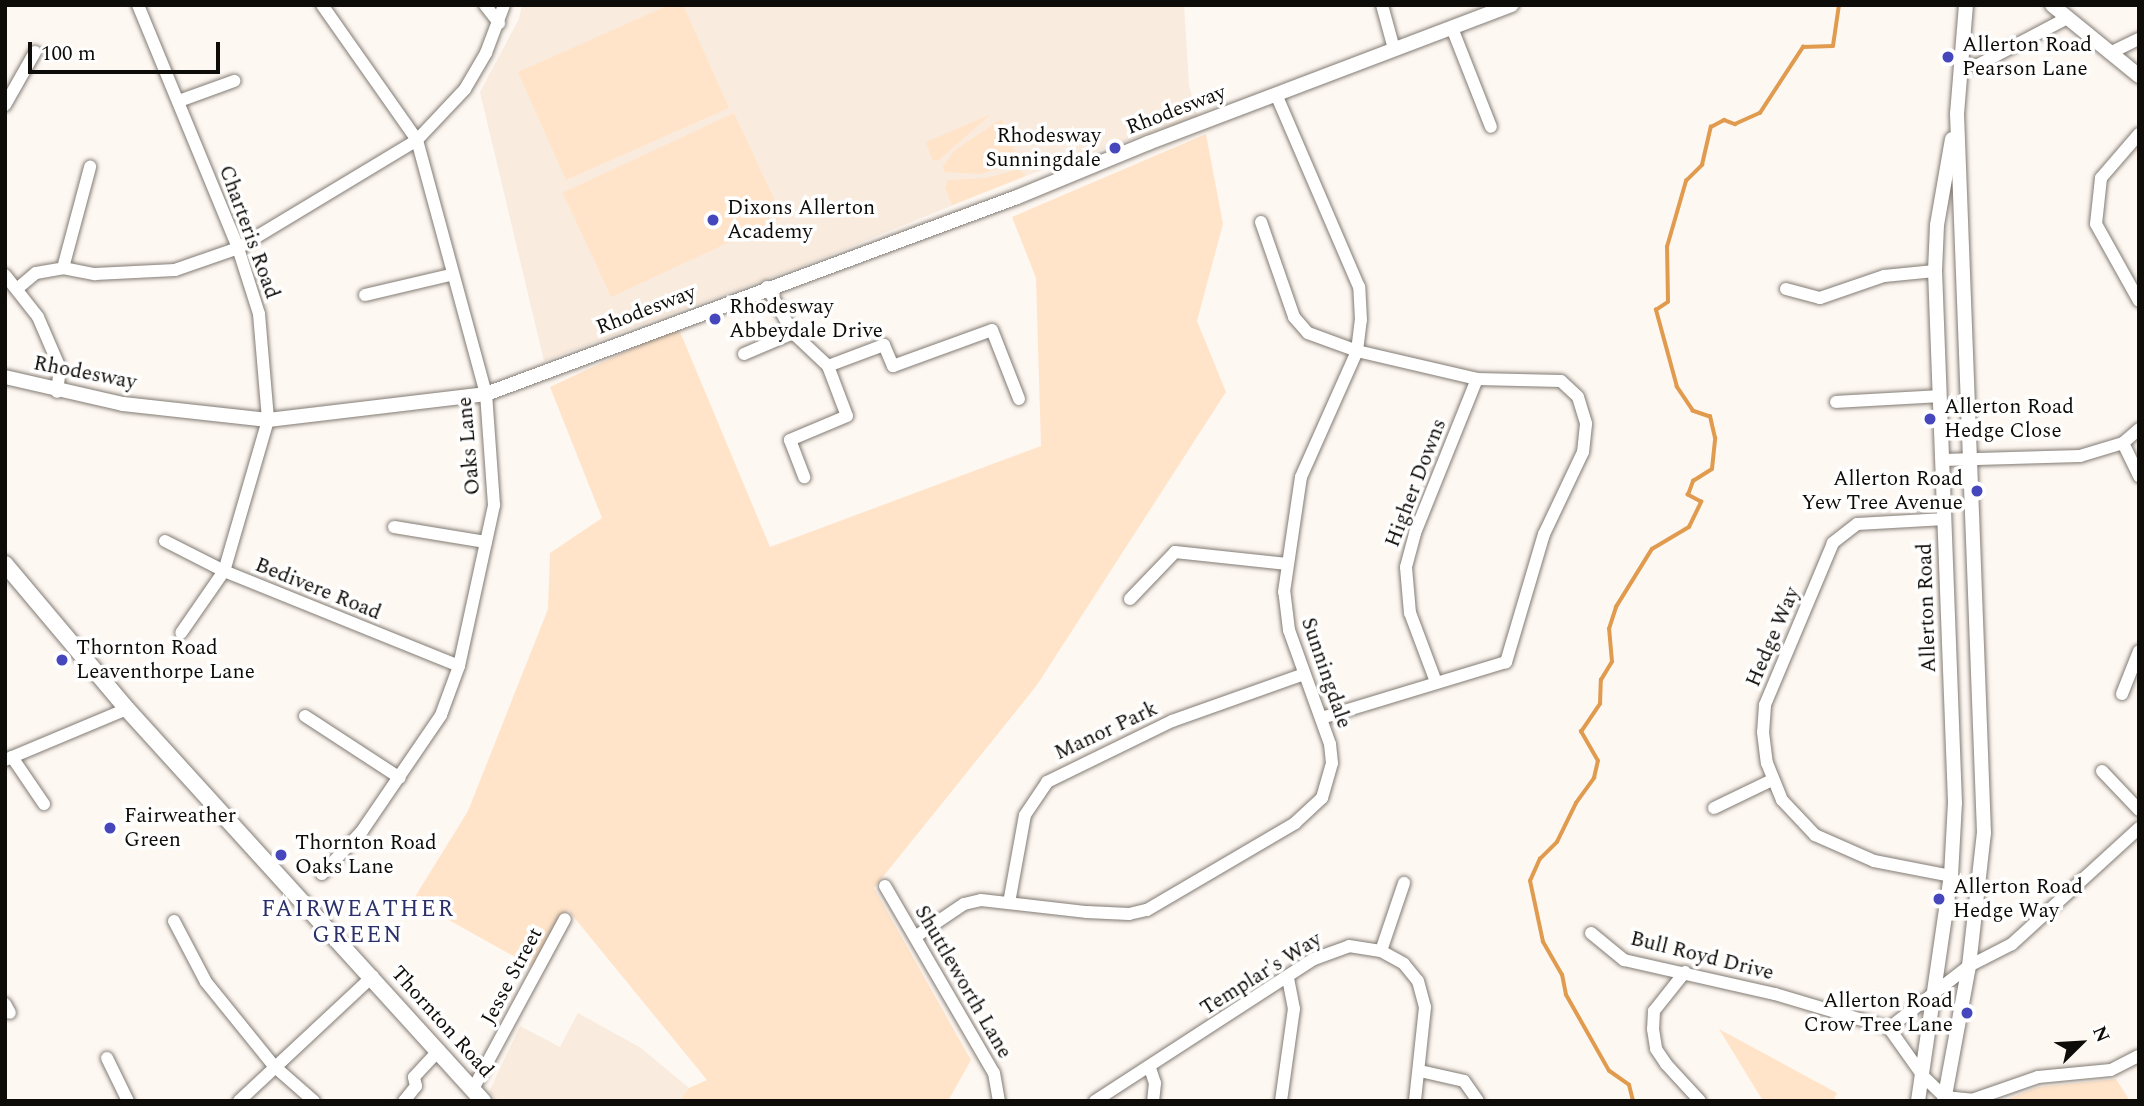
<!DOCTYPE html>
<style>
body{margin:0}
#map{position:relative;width:2144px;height:1106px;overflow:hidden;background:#fef8f2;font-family:Spectral,serif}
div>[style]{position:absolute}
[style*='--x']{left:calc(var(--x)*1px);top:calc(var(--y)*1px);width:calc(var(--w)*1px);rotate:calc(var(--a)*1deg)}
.built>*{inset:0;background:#f9ebde}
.green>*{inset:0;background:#ffe4ca;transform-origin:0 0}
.stream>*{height:3.5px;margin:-1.75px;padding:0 1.75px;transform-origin:1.75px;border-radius:1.75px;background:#e09b4e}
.roads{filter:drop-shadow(0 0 2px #827b74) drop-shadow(0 0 2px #827b74)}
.minor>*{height:12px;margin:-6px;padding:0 6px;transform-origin:6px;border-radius:6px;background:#fff}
.tertiary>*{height:14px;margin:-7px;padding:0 7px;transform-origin:7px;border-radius:7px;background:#fff}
.secondary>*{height:16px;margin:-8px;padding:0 8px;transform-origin:8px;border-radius:8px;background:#fff}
.dots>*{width:19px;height:19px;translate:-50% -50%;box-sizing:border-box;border:4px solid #fff;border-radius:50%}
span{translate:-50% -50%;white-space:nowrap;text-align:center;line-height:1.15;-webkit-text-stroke:7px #fff;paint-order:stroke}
.poi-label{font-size:21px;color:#0e0c09}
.left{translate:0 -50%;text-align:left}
.right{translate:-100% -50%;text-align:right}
.street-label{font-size:21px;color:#0e0c09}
.neighbourhood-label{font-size:23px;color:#2c306a;letter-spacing:2px}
.frame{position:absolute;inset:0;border:7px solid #0e0c09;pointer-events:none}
.north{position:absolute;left:2046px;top:1008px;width:70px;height:70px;-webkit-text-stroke:5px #fff;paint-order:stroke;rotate:66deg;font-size:19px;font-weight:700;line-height:28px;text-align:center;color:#0e0c09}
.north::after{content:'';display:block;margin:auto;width:24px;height:32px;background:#0e0c09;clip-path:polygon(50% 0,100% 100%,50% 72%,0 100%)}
.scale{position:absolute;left:28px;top:42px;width:192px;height:32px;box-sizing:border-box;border:4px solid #0e0c09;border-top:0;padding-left:9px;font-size:21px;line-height:24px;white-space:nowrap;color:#0e0c09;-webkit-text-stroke:5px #fff;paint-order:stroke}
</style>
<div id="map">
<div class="built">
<i style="clip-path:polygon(522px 5px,1184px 5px,1189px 86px,1198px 116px,1020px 178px,813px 262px,544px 361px,480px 92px,519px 19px)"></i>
<i style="clip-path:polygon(578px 1013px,641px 1048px,689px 1088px,679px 1101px,496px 1101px,489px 1092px,520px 1026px,560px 1047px)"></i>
</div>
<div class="green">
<i style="clip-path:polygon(669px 5px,683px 5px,729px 108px,566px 180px,518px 72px)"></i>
<i style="left:734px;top:113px;width:115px;height:189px;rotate:65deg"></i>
<i style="clip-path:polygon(991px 114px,939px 160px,932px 160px,926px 142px)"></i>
<i style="clip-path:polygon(1001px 119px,1020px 162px,980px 174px,944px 172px,943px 166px,955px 150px)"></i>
<i style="clip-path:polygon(1206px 134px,1223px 224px,1197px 321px,1226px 392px,1037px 685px,874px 888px,971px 1060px,948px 1101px,679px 1101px,689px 1088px,707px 1080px,568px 910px,533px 967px,413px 900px,468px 811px,548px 609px,550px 553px,602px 518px,550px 387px,678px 327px,770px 547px,1041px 446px,1036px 278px,1012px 217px)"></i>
<i style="clip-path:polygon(1019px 169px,1026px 176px,952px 205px,945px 187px,948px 180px,986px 178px)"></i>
<i style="clip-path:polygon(1719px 1029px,1837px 1093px,1833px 1101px,1763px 1101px)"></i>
<i style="clip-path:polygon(2116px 1079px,2130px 1101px,2003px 1101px,2038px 1087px)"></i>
</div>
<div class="stream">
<i style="--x:1633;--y:1101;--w:16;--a:-104"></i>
<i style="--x:1629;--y:1085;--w:24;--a:-145"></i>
<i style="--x:1609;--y:1071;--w:87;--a:-119.5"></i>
<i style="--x:1566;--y:995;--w:20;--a:-101"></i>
<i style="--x:1562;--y:975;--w:38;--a:-120"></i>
<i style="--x:1543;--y:942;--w:62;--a:-102"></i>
<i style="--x:1530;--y:881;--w:24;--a:-66"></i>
<i style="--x:1540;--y:859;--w:24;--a:-45"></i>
<i style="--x:1557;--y:842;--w:43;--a:-64"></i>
<i style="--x:1576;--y:803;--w:31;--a:-54"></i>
<i style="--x:1594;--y:778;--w:17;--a:-77"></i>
<i style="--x:1598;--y:761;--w:34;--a:-120"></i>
<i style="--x:1581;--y:732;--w:34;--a:-56"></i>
<i style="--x:1600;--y:704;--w:24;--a:-88"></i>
<i style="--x:1601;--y:680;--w:21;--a:-59"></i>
<i style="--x:1612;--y:662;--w:33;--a:-95"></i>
<i style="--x:1609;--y:629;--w:23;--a:-72"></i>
<i style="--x:1616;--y:607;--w:68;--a:-58.2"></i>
<i style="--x:1652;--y:549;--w:43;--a:-30.7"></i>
<i style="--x:1689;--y:527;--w:28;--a:-64"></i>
<i style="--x:1701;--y:502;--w:15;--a:-152"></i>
<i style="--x:1688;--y:495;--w:15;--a:-70"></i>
<i style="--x:1693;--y:481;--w:22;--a:-32"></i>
<i style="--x:1712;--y:469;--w:31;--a:-84"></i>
<i style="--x:1715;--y:438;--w:22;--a:-103"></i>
<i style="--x:1710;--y:417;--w:18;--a:-161"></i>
<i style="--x:1693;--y:411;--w:29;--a:-124"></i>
<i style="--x:1677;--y:387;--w:80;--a:-105.3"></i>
<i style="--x:1656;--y:310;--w:14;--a:-34"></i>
<i style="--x:1668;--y:302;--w:55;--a:-91"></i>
<i style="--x:1667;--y:247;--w:69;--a:-73.9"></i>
<i style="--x:1686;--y:181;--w:23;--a:-45"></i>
<i style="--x:1702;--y:165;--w:39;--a:-77"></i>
<i style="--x:1711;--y:127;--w:15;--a:-28"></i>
<i style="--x:1724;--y:120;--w:12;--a:20"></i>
<i style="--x:1735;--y:124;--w:27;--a:-24"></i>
<i style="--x:1760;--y:113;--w:79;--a:-56.9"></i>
<i style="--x:1803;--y:47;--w:30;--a:-2"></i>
<i style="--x:1833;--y:46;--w:41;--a:-81.7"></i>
</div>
<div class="roads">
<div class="minor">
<i style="--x:138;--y:5;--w:263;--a:67.6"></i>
<i style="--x:238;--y:248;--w:69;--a:72.3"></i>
<i style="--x:259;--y:314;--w:106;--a:85.1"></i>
<i style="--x:268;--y:420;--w:157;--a:106.2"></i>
<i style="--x:224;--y:571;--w:75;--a:124.7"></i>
<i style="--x:485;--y:5;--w:23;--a:52"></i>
<i style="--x:1382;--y:5;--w:46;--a:74.7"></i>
<i style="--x:1452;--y:28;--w:106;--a:68.5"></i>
<i style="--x:2110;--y:53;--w:32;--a:-26"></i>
<i style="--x:1960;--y:65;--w:18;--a:0"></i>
<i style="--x:1978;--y:65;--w:101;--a:-27.8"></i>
<i style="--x:179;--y:101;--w:59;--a:-20"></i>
<i style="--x:5;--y:105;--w:61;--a:-60.5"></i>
<i style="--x:2139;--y:134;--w:58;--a:130.8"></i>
<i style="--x:2101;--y:178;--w:46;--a:96.2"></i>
<i style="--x:2096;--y:224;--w:88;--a:60.8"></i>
<i style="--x:1261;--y:222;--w:101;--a:70.8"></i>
<i style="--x:1294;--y:317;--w:21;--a:49"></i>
<i style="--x:1308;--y:333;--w:52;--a:20.2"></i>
<i style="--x:1357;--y:351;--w:123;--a:13.1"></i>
<i style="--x:1477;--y:379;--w:84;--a:1.4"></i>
<i style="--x:1561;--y:381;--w:23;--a:43"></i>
<i style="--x:1578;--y:397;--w:28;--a:73"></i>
<i style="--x:1586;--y:424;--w:28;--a:96"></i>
<i style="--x:1583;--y:452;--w:91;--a:115.4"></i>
<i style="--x:1544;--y:534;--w:134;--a:106.5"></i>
<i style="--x:1506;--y:662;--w:192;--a:163.1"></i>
<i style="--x:63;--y:268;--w:105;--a:-75"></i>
<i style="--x:5;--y:275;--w:53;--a:51.8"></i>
<i style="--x:38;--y:317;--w:56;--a:66.7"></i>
<i style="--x:60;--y:368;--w:24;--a:97"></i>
<i style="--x:767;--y:287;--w:53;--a:60.5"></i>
<i style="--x:793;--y:333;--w:48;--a:43.3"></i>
<i style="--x:828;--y:366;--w:53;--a:69.2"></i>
<i style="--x:847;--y:416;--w:62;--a:157.2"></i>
<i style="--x:790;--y:440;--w:40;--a:69"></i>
<i style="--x:18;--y:288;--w:23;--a:-40"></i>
<i style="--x:36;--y:273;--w:27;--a:-10"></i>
<i style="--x:63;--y:268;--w:33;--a:11"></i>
<i style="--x:95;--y:274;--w:80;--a:-2.9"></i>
<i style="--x:175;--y:270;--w:67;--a:-19.2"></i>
<i style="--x:238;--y:248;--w:209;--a:-31.1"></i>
<i style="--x:417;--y:140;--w:165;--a:-125.1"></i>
<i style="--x:1786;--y:289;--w:35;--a:15"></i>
<i style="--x:1820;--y:298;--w:68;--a:-19"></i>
<i style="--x:1884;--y:276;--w:51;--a:-5.6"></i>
<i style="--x:365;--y:295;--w:87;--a:-13.2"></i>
<i style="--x:744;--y:354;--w:53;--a:-23.2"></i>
<i style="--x:828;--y:366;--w:60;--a:-20.6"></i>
<i style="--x:884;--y:345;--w:23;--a:67"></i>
<i style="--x:893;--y:366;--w:105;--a:-20"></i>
<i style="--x:992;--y:330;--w:74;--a:68.6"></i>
<i style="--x:1836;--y:402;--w:104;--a:-3.3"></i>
<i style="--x:2123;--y:443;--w:37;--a:64"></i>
<i style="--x:1943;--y:460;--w:137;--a:-1.7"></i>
<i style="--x:2080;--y:456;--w:45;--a:-16.8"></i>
<i style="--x:2123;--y:443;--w:21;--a:-41"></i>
<i style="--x:1945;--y:519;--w:88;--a:176.7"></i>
<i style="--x:1857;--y:524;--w:31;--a:142"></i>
<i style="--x:1833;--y:543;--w:176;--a:112.8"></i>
<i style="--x:1765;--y:705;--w:27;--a:94"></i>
<i style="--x:1763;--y:732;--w:31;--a:83"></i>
<i style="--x:1767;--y:763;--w:40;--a:68"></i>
<i style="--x:1782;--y:800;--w:48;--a:46.7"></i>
<i style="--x:1815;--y:835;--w:64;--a:23.8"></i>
<i style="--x:1874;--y:861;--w:78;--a:11"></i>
<i style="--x:394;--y:527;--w:93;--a:9.3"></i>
<i style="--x:165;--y:541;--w:66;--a:27"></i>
<i style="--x:224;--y:571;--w:253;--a:22"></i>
<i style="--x:1130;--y:599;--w:65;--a:-46.2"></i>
<i style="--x:1175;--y:552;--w:113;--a:6.1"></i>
<i style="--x:1436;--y:682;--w:74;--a:-110.6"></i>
<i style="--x:1410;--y:613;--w:46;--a:-95"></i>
<i style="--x:1406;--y:567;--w:35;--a:-75"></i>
<i style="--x:1415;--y:533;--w:166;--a:-68.1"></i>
<i style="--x:2122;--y:694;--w:46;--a:-68.4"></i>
<i style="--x:305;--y:716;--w:113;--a:33.1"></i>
<i style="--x:12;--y:757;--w:57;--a:55.8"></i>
<i style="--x:5;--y:760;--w:132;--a:-22.7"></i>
<i style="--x:2102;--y:771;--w:54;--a:46.5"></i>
<i style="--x:1714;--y:808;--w:64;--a:-25.8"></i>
<i style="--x:322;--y:874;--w:59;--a:-47.1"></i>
<i style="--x:362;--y:831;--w:140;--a:-55.7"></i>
<i style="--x:441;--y:715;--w:52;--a:-69.8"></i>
<i style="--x:459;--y:666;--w:165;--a:-77.7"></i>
<i style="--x:494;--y:505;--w:111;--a:-94.1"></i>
<i style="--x:486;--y:394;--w:263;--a:-105.2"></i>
<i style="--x:417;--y:140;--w:70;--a:-46.7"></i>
<i style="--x:465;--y:89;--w:42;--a:-59.7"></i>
<i style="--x:486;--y:53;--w:51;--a:-69.4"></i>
<i style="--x:885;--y:886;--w:216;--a:59.8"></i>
<i style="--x:994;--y:1073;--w:28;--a:80"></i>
<i style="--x:1009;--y:903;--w:89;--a:-79.7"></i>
<i style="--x:1025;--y:815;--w:40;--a:-56"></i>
<i style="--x:1047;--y:782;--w:139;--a:-26"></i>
<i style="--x:1172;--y:721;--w:140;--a:-19.6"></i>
<i style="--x:174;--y:921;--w:69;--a:62.3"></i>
<i style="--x:206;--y:982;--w:108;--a:51"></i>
<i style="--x:274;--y:1066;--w:53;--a:41.2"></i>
<i style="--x:1591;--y:933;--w:43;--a:39.3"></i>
<i style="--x:1624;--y:960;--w:155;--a:12.7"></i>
<i style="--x:1775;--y:994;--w:119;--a:16.6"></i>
<i style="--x:1889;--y:1028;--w:59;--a:54.7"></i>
<i style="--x:1923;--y:1076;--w:30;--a:44"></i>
<i style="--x:1945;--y:1097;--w:27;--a:6"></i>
<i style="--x:1972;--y:1100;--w:70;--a:-19.2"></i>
<i style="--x:2038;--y:1077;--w:73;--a:-5.5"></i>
<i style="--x:2111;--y:1070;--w:31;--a:-27"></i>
<i style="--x:915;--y:937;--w:59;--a:-34"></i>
<i style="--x:964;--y:904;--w:17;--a:-13"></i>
<i style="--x:981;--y:900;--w:107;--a:6.5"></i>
<i style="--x:1087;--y:912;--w:42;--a:2.7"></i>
<i style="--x:1129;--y:914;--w:18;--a:-13"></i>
<i style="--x:1147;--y:910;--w:172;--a:-30.4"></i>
<i style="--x:1295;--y:823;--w:37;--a:-43"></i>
<i style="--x:1322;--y:798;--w:36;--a:-74"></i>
<i style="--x:1332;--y:763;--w:19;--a:-96"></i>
<i style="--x:1330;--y:744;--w:121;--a:-109.8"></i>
<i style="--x:1289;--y:630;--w:38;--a:-97"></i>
<i style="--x:1284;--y:592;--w:116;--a:-81.6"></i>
<i style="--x:1301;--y:477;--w:138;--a:-66"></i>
<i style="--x:1357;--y:351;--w:31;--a:-83"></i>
<i style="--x:1361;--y:320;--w:33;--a:-93"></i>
<i style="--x:1359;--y:287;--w:210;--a:-113.3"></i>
<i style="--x:1381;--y:951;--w:72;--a:-71.3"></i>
<i style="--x:1685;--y:972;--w:50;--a:128.5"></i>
<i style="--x:1654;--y:1011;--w:18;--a:93"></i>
<i style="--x:1653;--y:1029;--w:20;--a:81"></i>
<i style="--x:1656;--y:1049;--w:18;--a:56"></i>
<i style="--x:1666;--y:1064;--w:50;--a:47.4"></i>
<i style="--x:5;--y:1004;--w:10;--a:61"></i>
<i style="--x:1889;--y:1028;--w:101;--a:-37.8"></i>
<i style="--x:1969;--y:966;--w:48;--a:-27.1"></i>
<i style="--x:2012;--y:944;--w:172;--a:-42.4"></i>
<i style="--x:107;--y:1058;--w:48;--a:64"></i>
<i style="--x:1150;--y:1068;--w:16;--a:72"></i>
<i style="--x:1155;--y:1083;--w:18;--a:96"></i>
<i style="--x:1420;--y:1071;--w:45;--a:12.8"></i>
<i style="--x:1464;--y:1081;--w:24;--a:55"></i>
<i style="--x:473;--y:1089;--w:193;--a:-61.6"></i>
<i style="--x:239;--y:1101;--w:183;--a:-43"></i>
<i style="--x:404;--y:1101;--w:19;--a:-51"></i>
<i style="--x:416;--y:1086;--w:9;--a:-103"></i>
<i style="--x:414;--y:1077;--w:37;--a:-47"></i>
<i style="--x:1095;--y:1101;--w:261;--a:-33"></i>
<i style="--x:1314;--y:959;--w:37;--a:-20"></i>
<i style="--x:1349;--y:946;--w:32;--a:9"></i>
<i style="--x:1381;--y:951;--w:26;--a:29"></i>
<i style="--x:1404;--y:964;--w:22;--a:51"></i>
<i style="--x:1418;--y:981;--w:27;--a:75"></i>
<i style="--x:1425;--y:1007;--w:95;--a:96.1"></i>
<i style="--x:1281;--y:1101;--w:93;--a:-82"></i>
<i style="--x:1294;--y:1009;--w:33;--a:-101"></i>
</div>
<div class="tertiary">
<i style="--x:2052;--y:5;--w:112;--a:39.2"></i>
<i style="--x:5;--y:377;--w:121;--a:12.9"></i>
<i style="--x:123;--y:404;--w:146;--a:6.3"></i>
<i style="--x:268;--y:420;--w:220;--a:-6.8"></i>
<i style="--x:486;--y:394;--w:566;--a:-20.35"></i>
<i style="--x:1017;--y:197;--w:142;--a:-22.4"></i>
<i style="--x:1148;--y:143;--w:389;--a:-20.8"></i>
<i style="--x:1918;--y:1101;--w:227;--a:-81.7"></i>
<i style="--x:1951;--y:876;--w:73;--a:-86.9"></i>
<i style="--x:1955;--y:803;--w:532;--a:-92.15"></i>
<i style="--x:1935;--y:271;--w:46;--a:-87.5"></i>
<i style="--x:1937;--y:225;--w:87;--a:-80.1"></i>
<i style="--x:1944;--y:1101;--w:137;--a:-79.5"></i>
<i style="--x:1969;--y:966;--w:134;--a:-83.6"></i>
<i style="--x:1984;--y:833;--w:720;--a:-92.15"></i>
<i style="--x:1957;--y:114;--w:109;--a:-85.3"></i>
</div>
<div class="secondary">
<i style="--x:5;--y:564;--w:189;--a:49.9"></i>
<i style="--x:127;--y:709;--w:530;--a:47.76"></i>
</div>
</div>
<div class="dots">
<i style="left:1948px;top:57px;background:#4647bd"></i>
<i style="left:1115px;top:148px;background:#4647bd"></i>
<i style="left:713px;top:220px;background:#4647bd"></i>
<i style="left:715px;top:319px;background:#4647bd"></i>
<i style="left:1930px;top:419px;background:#4647bd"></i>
<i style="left:1977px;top:491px;background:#4647bd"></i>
<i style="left:62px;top:660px;background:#4647bd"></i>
<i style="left:110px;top:828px;background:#4647bd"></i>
<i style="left:281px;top:855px;background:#4647bd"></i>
<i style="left:1939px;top:899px;background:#4647bd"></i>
<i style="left:1967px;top:1013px;background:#4647bd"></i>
</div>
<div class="poi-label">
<span class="left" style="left:1962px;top:57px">Allerton Road<br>Pearson Lane</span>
<span class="right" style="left:1101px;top:148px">Rhodesway<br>Sunningdale</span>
<span class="left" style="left:727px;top:220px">Dixons Allerton<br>Academy</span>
<span class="left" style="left:729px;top:319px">Rhodesway<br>Abbeydale Drive</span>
<span class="left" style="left:1944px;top:419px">Allerton Road<br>Hedge Close</span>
<span class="right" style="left:1963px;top:491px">Allerton Road<br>Yew Tree Avenue</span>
<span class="left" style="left:76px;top:660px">Thornton Road<br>Leaventhorpe Lane</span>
<span class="left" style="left:124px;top:828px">Fairweather<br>Green</span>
<span class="left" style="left:295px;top:855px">Thornton Road<br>Oaks Lane</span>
<span class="left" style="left:1953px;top:899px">Allerton Road<br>Hedge Way</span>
<span class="right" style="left:1953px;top:1013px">Allerton Road<br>Crow Tree Lane</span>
</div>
<div class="street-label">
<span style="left:1176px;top:110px;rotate:-21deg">Rhodesway</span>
<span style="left:249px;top:232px;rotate:70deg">Charteris Road</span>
<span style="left:646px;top:310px;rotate:-21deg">Rhodesway</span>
<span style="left:85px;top:373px;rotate:11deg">Rhodesway</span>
<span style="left:469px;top:446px;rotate:-95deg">Oaks Lane</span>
<span style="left:1416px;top:483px;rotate:-69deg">Higher Downs</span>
<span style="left:318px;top:589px;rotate:22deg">Bedivere Road</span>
<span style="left:1927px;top:608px;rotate:-92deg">Allerton Road</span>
<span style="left:1773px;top:637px;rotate:-67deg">Hedge Way</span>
<span style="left:1326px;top:673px;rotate:71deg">Sunningdale</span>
<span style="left:1106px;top:731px;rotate:-25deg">Manor Park</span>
<span style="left:1702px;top:956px;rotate:14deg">Bull Royd Drive</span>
<span style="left:1261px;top:974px;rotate:-32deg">Templar's Way</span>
<span style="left:512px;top:976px;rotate:-62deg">Jesse Street</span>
<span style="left:963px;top:982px;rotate:60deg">Shuttleworth Lane</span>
<span style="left:442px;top:1022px;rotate:48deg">Thornton Road</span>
</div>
<div class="neighbourhood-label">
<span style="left:358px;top:923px">FAIRWEATHER<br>GREEN</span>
</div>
<div class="frame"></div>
<div class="north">N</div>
<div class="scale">100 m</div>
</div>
